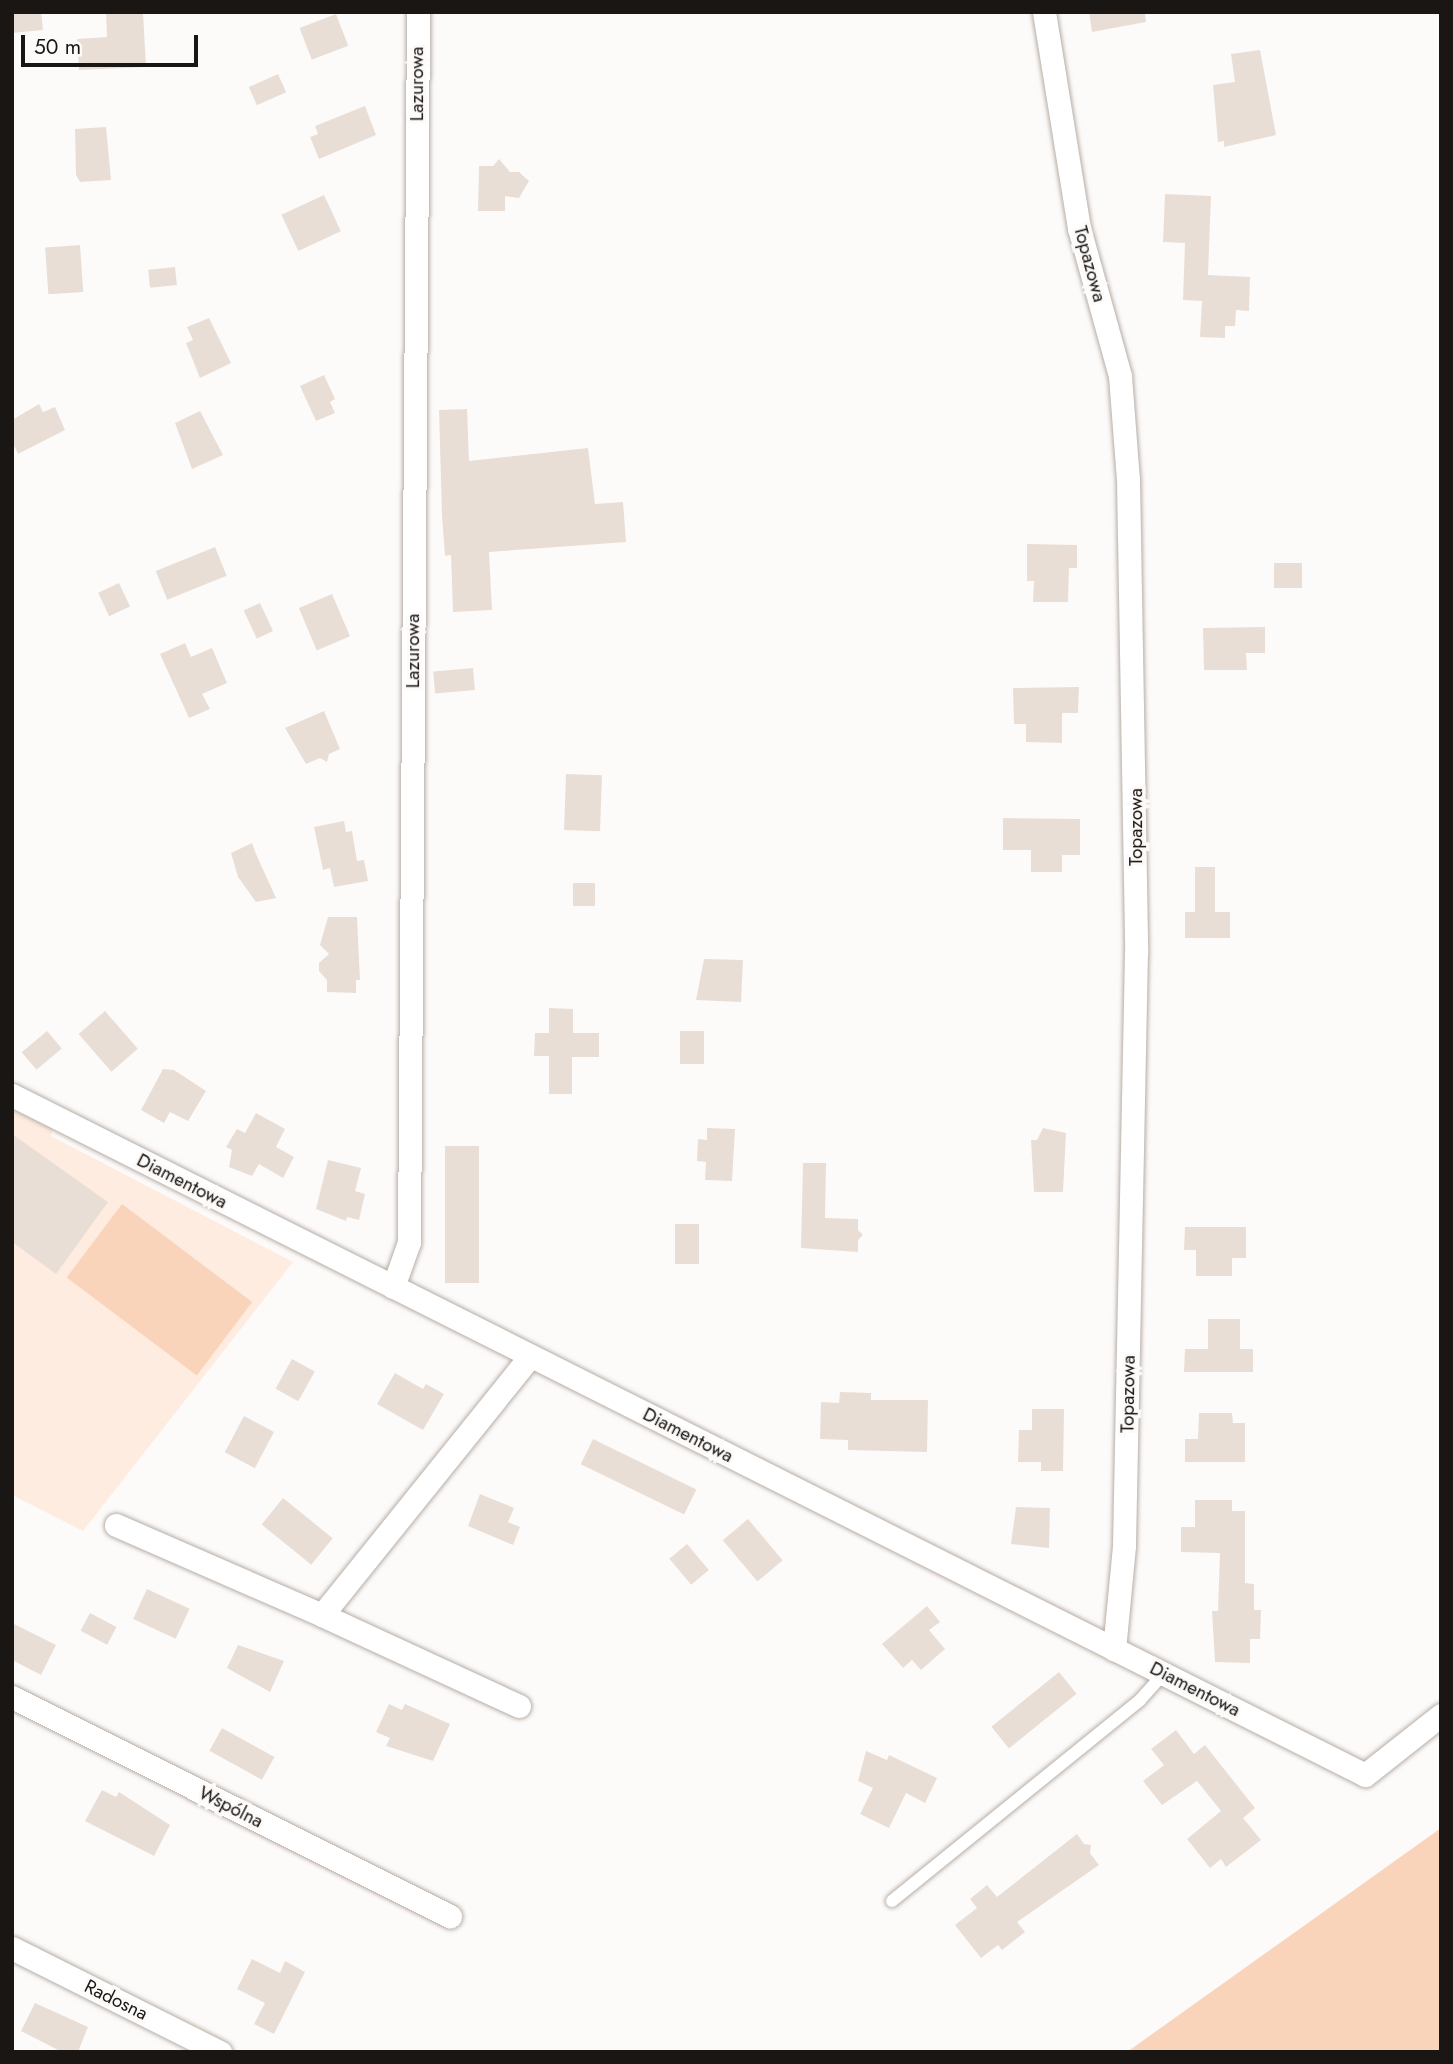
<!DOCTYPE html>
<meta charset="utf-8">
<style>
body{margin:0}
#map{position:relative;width:1453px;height:2064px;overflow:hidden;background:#fdfbfa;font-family:Jost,sans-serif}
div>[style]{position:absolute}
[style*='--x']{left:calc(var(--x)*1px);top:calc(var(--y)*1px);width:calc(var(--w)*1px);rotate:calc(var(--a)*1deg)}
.built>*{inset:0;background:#feece0}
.green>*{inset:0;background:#fad4ba;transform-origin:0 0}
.building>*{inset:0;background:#e9ded6;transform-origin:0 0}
.roads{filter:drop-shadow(0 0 2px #b7ada5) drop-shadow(0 0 2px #b7ada5)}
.service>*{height:12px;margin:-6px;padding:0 6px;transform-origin:6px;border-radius:6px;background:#fff}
.minor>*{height:23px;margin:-11.5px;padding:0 11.5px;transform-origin:11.5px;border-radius:11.5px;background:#fff}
span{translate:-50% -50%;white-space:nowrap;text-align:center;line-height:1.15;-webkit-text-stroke:7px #fdfbfa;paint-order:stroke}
.street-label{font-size:19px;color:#1a1613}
.frame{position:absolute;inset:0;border:14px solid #1a1613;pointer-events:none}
.scale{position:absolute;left:21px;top:35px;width:177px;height:32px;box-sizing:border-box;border:4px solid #1a1613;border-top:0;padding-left:9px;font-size:21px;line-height:24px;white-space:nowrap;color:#1a1613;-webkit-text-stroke:5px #fdfbfa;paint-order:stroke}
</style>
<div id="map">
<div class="built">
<i style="clip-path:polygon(12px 1109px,53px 1129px,51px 1136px,293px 1262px,83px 1531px,12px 1495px)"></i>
</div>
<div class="green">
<i style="left:122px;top:1204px;width:163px;height:92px;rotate:37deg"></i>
<i style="clip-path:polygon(1441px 1828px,1441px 2052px,1127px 2052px)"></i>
</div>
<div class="building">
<i style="clip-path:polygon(12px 12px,41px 12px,43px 30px,12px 33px)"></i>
<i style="clip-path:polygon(106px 12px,143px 12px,146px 67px,79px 70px,77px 39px,107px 37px)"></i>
<i style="clip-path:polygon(1089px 12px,1145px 12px,1146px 22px,1092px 32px)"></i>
<i style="left:336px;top:14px;width:34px;height:39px;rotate:69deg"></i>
<i style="clip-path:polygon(1260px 50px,1276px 135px,1224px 147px,1224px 141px,1218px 142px,1213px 85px,1235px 82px,1231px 54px)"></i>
<i style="left:278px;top:74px;width:20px;height:32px;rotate:66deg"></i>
<i style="clip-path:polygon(365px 106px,376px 135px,319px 159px,310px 137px,318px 134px,315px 126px)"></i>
<i style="clip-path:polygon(106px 127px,111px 180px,80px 182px,76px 175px,75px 129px)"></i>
<i style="clip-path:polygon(499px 159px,510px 172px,519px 172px,529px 181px,519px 198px,505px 196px,505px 211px,478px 211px,479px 166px,493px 166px)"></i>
<i style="clip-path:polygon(1165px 194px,1211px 196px,1208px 275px,1250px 277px,1249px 311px,1236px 310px,1235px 326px,1225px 326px,1225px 338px,1200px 337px,1202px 301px,1183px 300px,1185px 243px,1163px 242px)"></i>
<i style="left:324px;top:195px;width:40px;height:47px;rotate:65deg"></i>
<i style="left:80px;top:245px;width:47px;height:35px;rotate:86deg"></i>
<i style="left:175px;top:267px;width:18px;height:27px;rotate:84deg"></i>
<i style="clip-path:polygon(209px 318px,231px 363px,200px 378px,186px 343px,193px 340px,187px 327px)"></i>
<i style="clip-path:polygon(324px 375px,335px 399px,330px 402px,335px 413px,316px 421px,300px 386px)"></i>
<i style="clip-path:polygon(39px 404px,43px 412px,55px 407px,65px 430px,18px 454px,12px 441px,12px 420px)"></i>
<i style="clip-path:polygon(467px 409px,469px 461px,588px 448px,595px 504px,623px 502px,626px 542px,489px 552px,492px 610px,453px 612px,451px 555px,445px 556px,442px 516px,439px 410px)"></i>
<i style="clip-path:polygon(200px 411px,223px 455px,192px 469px,175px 423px)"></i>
<i style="clip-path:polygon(1027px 544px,1077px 545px,1077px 568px,1069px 568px,1068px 602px,1033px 602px,1034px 581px,1027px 581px)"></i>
<i style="left:215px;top:547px;width:31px;height:64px;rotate:68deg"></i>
<i style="left:1274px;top:563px;width:28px;height:25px"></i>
<i style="left:119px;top:583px;width:26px;height:23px;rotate:65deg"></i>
<i style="left:332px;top:594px;width:46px;height:36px;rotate:67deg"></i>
<i style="left:260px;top:603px;width:31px;height:18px;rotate:65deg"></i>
<i style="clip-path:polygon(1265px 627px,1265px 653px,1246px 653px,1247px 670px,1204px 670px,1203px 628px)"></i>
<i style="clip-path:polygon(185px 643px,191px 657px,212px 648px,227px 683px,202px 694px,210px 709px,189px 718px,160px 654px)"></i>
<i style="left:473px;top:668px;width:22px;height:40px;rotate:85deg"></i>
<i style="clip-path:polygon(1079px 687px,1078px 713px,1062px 713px,1062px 743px,1026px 742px,1026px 724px,1014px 724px,1013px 688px)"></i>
<i style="clip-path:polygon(324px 711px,340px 749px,329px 754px,327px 762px,320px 758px,306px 764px,285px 728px)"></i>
<i style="left:566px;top:774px;width:36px;height:56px;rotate:2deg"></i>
<i style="clip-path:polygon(1003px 818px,1080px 819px,1080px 855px,1062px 855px,1062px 872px,1031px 872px,1031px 850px,1003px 850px)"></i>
<i style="clip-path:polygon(344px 821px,346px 832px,352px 831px,357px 861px,364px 860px,368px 881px,334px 887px,330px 868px,323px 870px,314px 827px)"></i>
<i style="clip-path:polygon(252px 843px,256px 854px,276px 898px,256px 902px,238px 877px,231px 853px)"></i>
<i style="clip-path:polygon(1195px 867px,1215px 867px,1215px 912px,1230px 912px,1230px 938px,1185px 938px,1185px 912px,1195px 912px)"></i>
<i style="left:573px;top:883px;width:22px;height:23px"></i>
<i style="clip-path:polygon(328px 917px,357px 917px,360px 980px,356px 980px,356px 993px,327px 992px,327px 980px,319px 971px,319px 963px,329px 954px,320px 945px)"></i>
<i style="clip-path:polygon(704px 959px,743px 960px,741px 1002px,696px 1000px)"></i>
<i style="clip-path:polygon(549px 1008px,573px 1009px,573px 1033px,599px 1033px,599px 1057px,572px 1057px,572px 1094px,549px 1094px,549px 1056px,534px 1056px,535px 1033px,549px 1033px)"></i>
<i style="left:105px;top:1011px;width:50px;height:35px;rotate:49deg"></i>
<i style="left:47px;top:1031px;width:23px;height:33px;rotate:50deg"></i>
<i style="left:680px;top:1031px;width:24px;height:33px"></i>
<i style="clip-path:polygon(163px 1069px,174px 1070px,206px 1091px,188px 1121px,170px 1112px,164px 1123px,141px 1110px)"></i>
<i style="clip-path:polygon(256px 1113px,285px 1129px,276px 1147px,294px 1157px,283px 1178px,259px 1164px,252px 1176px,229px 1167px,232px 1150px,226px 1147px,237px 1129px,245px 1133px)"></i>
<i style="clip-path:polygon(707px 1128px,735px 1129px,732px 1181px,705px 1180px,706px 1162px,697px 1161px,698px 1139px,707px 1140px)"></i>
<i style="clip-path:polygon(1043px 1128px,1066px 1133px,1063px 1192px,1034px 1192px,1031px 1140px,1037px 1140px)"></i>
<i style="clip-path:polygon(12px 1134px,108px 1202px,56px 1274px,12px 1242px)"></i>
<i style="left:445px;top:1146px;width:34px;height:137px"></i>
<i style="clip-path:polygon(328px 1160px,361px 1168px,355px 1191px,365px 1194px,359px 1220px,347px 1217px,346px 1221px,316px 1209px)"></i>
<i style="clip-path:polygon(803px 1163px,826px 1163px,825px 1218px,858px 1219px,858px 1230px,863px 1235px,858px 1240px,858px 1252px,801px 1248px)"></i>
<i style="left:675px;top:1224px;width:24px;height:40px"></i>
<i style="clip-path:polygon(1185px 1227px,1246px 1227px,1246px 1258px,1232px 1258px,1232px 1276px,1196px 1276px,1196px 1250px,1184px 1250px)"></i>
<i style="clip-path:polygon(1208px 1319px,1240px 1319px,1240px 1349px,1253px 1349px,1253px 1372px,1184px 1372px,1185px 1349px,1208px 1349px)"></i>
<i style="left:292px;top:1359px;width:26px;height:34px;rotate:29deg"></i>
<i style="clip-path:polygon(395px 1373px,423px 1389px,426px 1384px,444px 1394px,423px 1430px,377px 1404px)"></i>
<i style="clip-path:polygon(840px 1392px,871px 1393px,871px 1400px,928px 1400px,927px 1452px,848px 1450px,848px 1440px,820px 1439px,821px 1402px,839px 1403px)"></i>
<i style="clip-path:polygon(1032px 1409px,1064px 1409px,1063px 1471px,1041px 1471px,1041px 1462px,1018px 1462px,1019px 1430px,1032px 1430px)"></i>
<i style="clip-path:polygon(1199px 1413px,1232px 1413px,1233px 1423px,1245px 1423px,1245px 1462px,1185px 1462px,1185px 1439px,1198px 1439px)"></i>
<i style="left:244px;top:1416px;width:34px;height:41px;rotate:28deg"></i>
<i style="left:593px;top:1439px;width:115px;height:28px;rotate:26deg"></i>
<i style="clip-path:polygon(480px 1494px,514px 1508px,508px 1522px,520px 1527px,513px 1545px,468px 1526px)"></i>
<i style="left:283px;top:1498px;width:64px;height:34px;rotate:39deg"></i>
<i style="clip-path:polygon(1195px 1500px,1232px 1500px,1232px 1511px,1245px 1511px,1245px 1583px,1254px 1584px,1254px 1610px,1261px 1610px,1260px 1639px,1250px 1639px,1250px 1663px,1215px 1662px,1212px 1611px,1218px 1611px,1220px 1553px,1181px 1552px,1181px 1527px,1195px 1527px)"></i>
<i style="clip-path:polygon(1016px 1507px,1050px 1508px,1049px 1548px,1011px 1544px)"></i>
<i style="left:748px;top:1519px;width:54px;height:33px;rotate:50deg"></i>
<i style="left:687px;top:1544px;width:34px;height:23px;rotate:50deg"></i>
<i style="left:147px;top:1589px;width:47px;height:33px;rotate:25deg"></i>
<i style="clip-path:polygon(927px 1606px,940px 1622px,929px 1630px,945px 1649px,921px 1670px,912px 1660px,903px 1668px,882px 1644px)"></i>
<i style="left:90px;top:1613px;width:30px;height:20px;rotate:28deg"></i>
<i style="clip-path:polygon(12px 1623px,56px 1645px,41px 1675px,12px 1660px)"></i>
<i style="clip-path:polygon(238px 1645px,284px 1661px,270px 1692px,227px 1668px)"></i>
<i style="left:1059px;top:1672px;width:28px;height:87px;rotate:51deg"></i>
<i style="clip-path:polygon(389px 1704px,402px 1710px,405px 1704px,450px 1724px,433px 1761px,386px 1746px,390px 1738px,376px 1732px)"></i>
<i style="left:222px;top:1728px;width:60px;height:26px;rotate:29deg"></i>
<i style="clip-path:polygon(1176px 1730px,1194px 1754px,1205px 1745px,1255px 1808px,1243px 1818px,1261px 1840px,1226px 1867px,1221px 1859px,1210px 1868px,1187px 1839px,1221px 1811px,1197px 1781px,1162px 1805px,1143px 1781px,1164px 1765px,1151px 1749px)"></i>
<i style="clip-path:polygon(866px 1751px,887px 1760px,889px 1755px,937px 1778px,925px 1803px,906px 1793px,889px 1828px,860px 1814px,873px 1788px,858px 1781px)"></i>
<i style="clip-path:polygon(102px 1790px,116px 1797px,119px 1792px,170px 1825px,154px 1856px,85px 1821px)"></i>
<i style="clip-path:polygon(1077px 1834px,1084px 1844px,1091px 1845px,1090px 1853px,1099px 1865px,1017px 1922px,1025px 1932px,1002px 1950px,998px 1945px,981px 1958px,955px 1925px,977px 1908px,970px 1899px,987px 1885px,997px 1897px)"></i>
<i style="clip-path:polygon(252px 1959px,280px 1973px,285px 1961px,305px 1972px,274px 2034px,254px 2024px,265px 2003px,237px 1989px)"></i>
<i style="clip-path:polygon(35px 2003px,88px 2027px,78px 2052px,62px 2052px,21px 2031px)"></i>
</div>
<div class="roads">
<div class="service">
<i style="--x:892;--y:1901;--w:319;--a:-39"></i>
<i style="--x:1140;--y:1700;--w:36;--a:-48"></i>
</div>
<div class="minor">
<i style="--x:1044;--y:12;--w:219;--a:80.8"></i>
<i style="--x:1079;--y:228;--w:154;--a:74.5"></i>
<i style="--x:1120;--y:376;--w:103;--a:85.6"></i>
<i style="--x:1128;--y:479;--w:473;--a:89"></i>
<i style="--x:1136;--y:952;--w:594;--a:91.16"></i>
<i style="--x:1124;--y:1546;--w:104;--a:95.5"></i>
<i style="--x:12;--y:1095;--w:1514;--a:26.68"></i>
<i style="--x:1365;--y:1775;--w:97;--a:-38.3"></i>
<i style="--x:393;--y:1287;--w:48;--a:-70.4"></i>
<i style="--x:409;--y:1242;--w:1230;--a:-89.58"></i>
<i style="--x:116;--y:1525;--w:225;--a:23.6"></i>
<i style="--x:322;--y:1615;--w:332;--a:-51.2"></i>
<i style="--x:322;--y:1615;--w:217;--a:24.8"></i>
<i style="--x:12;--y:1697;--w:490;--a:26.6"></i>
<i style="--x:12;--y:1948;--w:233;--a:26.6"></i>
</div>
</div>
<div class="street-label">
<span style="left:417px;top:84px;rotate:-90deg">Lazurowa</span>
<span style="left:1090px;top:264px;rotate:75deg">Topazowa</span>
<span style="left:413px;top:651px;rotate:-90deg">Lazurowa</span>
<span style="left:1136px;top:827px;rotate:-90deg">Topazowa</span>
<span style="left:182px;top:1181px;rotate:27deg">Diamentowa</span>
<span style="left:1128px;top:1394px;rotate:-89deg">Topazowa</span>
<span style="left:688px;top:1435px;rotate:27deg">Diamentowa</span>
<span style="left:1195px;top:1689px;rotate:27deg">Diamentowa</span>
<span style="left:231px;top:1807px;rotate:27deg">Wspólna</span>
<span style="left:116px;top:2000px;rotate:26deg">Radosna</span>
</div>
<div class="frame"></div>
<div class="scale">50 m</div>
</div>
